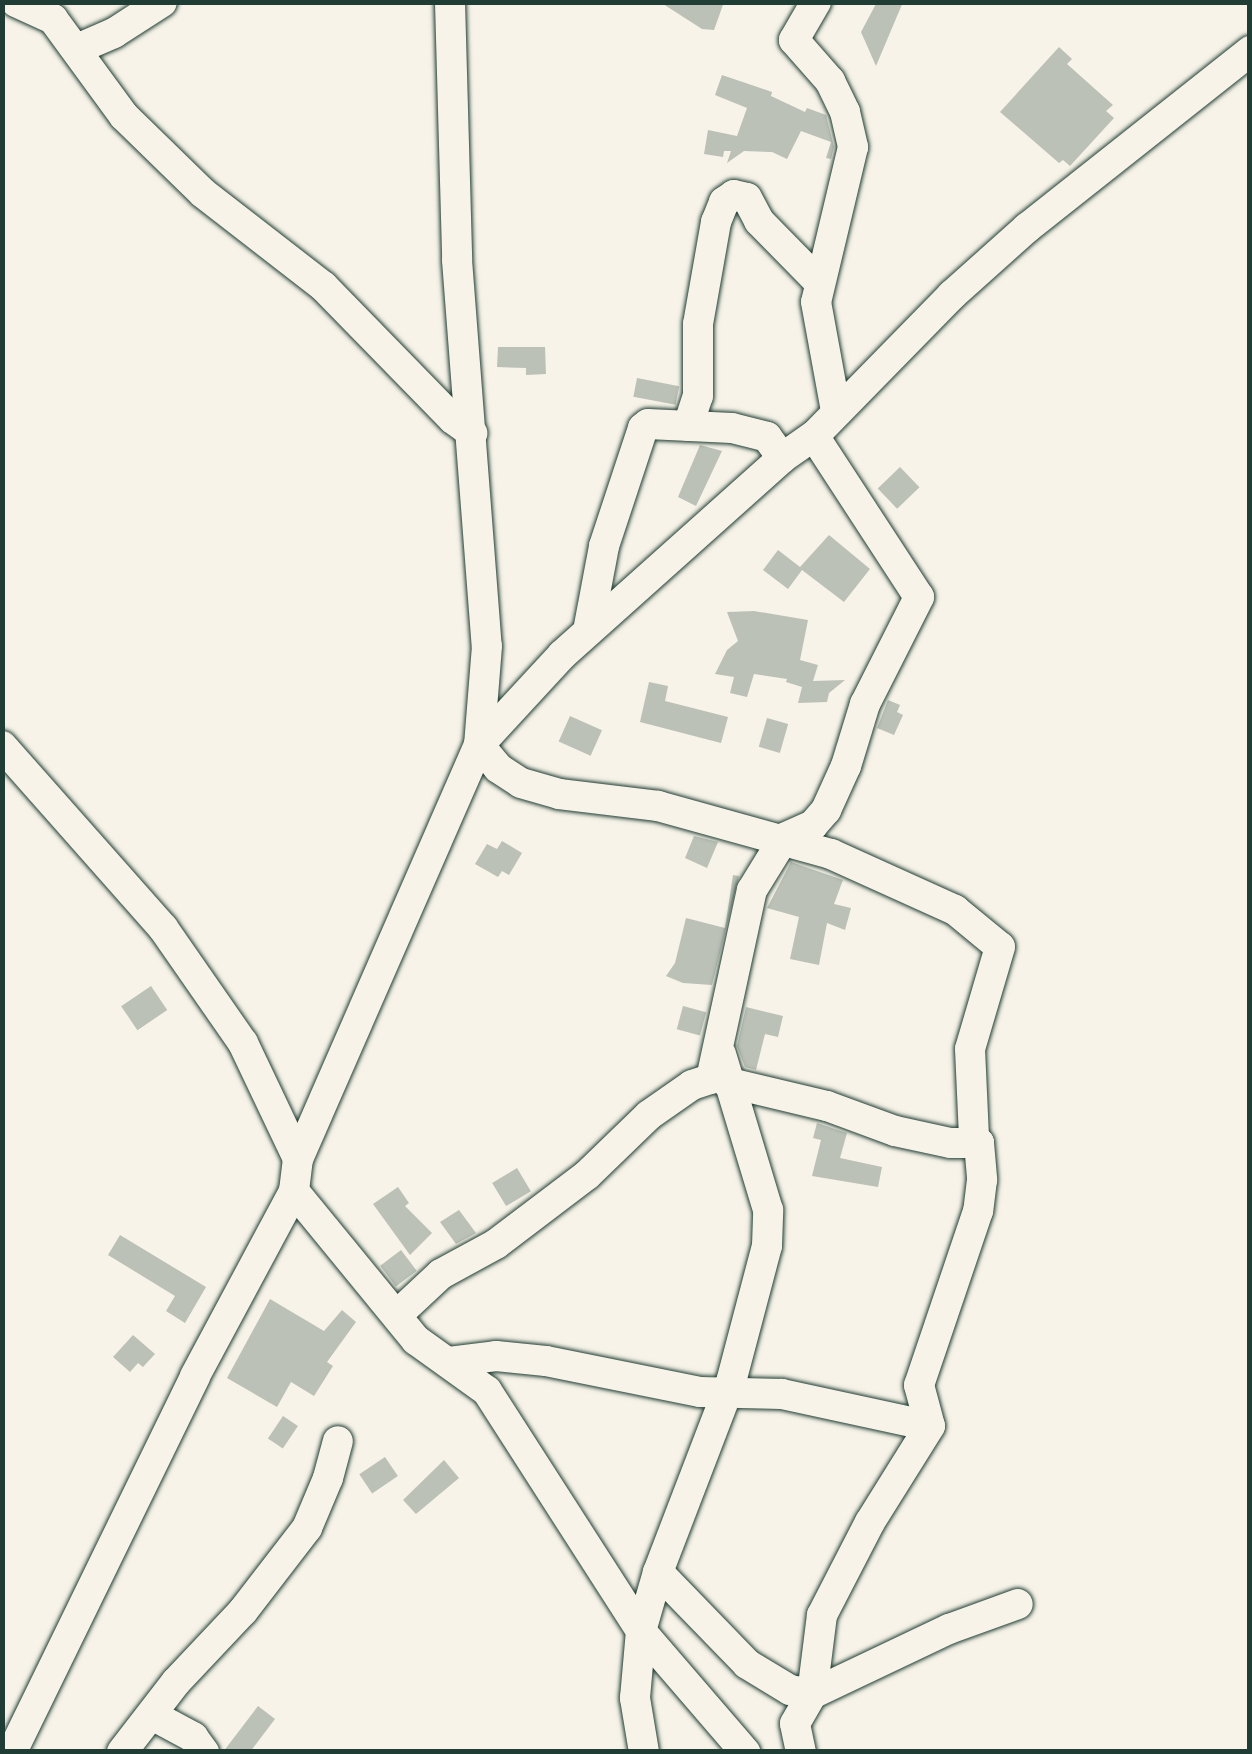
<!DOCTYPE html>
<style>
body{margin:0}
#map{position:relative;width:1252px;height:1754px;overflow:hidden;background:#f7f3e8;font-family:"Indie Flower",sans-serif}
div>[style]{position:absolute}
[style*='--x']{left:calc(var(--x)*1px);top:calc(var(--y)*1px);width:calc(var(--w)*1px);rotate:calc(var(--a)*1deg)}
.building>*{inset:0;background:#bbc1b6;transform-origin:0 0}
.roads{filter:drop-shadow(0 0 2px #1f3d34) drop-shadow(0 0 2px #1f3d34)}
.minor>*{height:30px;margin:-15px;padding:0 15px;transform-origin:15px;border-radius:15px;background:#f7f3e8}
span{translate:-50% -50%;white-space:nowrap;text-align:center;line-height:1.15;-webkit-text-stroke:8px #f7f3e8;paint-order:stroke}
.frame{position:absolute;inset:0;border:5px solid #1f3d34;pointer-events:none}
</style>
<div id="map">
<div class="building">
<i style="clip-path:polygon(660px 2px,724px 2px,714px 30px,702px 29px)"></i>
<i style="clip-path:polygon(877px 2px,903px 2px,876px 66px,861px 32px)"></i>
<i style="clip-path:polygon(1059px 47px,1072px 59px,1067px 64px,1113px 105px,1106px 111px,1114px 118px,1070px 166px,1063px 160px,1059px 163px,1000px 112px)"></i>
<i style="clip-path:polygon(722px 75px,772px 92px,771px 96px,805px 112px,807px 108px,826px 115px,834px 147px,831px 159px,826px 158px,831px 142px,801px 131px,787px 159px,772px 152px,744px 151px,727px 163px,731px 151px,724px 151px,723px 157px,704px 154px,708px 130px,737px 136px,747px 108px,715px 95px)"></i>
<i style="clip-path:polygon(498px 347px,545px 347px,546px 374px,526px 375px,526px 368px,497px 367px)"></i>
<i style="left:637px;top:378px;width:43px;height:19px;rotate:11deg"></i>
<i style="clip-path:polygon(700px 445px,722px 451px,696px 506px,678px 497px)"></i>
<i style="left:900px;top:467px;width:28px;height:31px;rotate:46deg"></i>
<i style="clip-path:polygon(829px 535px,870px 569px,844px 602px,802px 570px,788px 589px,763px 570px,778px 550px,800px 567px)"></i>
<i style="clip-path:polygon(754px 611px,808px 620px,800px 660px,818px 665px,813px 681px,845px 680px,829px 693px,827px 702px,798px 703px,802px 687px,786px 682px,787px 679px,754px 674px,747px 697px,730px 693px,734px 677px,715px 674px,727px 650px,738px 641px,727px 612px)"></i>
<i style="clip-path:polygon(649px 682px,668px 686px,665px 701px,728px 717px,721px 743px,640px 722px)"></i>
<i style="clip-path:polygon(888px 700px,900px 705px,897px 712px,903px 715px,894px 735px,877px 728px)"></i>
<i style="left:570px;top:716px;width:35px;height:28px;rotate:24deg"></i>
<i style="left:767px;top:718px;width:22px;height:30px;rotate:16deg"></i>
<i style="clip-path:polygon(694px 836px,718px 842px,707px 868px,685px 858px)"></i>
<i style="clip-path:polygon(502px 841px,522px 853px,509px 875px,502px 871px,498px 877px,475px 864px,487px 844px,497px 849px)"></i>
<i style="clip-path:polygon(791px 862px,843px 880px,834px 904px,851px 908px,845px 930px,827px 923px,819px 965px,790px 959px,799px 917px,767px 908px)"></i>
<i style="clip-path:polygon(733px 875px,739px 876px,712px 985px,683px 983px,666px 976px,675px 963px,686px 918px,725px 928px)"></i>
<i style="left:151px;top:986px;width:29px;height:36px;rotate:56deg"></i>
<i style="left:683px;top:1006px;width:24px;height:24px;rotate:15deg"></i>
<i style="clip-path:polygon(746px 1007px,783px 1016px,778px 1037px,765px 1034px,756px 1070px,745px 1067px,737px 1046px)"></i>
<i style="clip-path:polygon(817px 1123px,847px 1133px,840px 1158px,882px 1167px,878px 1187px,812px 1176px,821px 1140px,813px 1138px)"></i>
<i style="left:517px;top:1168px;width:27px;height:29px;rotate:59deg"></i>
<i style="clip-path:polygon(398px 1187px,409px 1203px,405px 1206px,432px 1233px,410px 1255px,373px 1204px)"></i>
<i style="clip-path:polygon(459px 1210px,476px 1233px,456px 1244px,440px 1222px)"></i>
<i style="clip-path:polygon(120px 1235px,206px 1287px,185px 1323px,166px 1311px,175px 1296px,108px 1255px)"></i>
<i style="left:401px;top:1250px;width:26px;height:26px;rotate:53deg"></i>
<i style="clip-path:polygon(270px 1299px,324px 1331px,342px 1310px,356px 1322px,327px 1362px,333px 1366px,314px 1396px,291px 1382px,277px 1407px,227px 1378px)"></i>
<i style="clip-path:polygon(133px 1335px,155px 1354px,143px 1367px,138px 1363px,130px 1372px,113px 1357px)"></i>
<i style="left:283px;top:1416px;width:18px;height:27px;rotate:34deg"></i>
<i style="left:385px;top:1457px;width:23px;height:31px;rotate:56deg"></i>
<i style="clip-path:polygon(444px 1460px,459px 1478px,416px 1514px,403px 1500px)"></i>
<i style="clip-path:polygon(258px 1706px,275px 1719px,250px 1752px,223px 1752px)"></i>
</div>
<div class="roads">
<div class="minor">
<i style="--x:16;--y:2;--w:41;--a:24.7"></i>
<i style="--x:53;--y:19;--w:120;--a:53.8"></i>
<i style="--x:124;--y:116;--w:110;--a:44.3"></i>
<i style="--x:203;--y:193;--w:152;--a:37.8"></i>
<i style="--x:323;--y:286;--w:186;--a:45.7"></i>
<i style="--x:453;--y:419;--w:24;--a:36"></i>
<i style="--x:450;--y:2;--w:258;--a:88.4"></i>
<i style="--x:457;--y:260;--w:387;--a:85.6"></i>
<i style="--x:487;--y:646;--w:99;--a:94.6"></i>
<i style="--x:479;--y:745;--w:30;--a:50"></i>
<i style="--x:498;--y:768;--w:27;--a:33"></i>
<i style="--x:521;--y:783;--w:40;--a:16"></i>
<i style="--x:559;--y:794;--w:100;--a:6.9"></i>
<i style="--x:658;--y:806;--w:180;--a:15.5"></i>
<i style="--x:831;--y:854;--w:136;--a:24.3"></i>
<i style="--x:955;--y:910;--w:58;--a:39.4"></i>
<i style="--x:1000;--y:947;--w:106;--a:106.4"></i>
<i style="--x:970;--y:1049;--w:89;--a:87.4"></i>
<i style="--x:974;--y:1138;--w:7;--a:45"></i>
<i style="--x:979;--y:1143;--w:37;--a:85"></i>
<i style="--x:982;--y:1180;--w:31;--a:97"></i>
<i style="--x:978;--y:1211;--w:184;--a:108.7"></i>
<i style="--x:919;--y:1385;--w:42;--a:75"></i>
<i style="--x:930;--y:1426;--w:113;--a:122"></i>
<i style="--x:870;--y:1522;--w:105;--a:117.3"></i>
<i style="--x:822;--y:1615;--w:80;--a:97.2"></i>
<i style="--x:812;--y:1694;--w:34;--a:120"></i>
<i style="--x:795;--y:1724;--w:29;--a:78"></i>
<i style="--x:816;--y:2;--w:44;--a:120.1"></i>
<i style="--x:794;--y:40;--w:55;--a:48.7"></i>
<i style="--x:830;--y:81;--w:34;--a:64"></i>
<i style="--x:845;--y:112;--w:36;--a:77"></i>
<i style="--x:853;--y:147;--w:159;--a:103.4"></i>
<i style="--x:816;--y:302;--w:111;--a:79.6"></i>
<i style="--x:77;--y:49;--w:40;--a:-23.4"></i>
<i style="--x:114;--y:33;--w:57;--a:-32.9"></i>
<i style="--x:688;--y:426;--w:32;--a:-72"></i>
<i style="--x:698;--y:396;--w:72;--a:-90"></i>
<i style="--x:698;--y:324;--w:104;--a:-80"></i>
<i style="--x:716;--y:222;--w:22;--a:-68"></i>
<i style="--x:724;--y:202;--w:12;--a:-35"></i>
<i style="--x:734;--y:195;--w:13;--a:13"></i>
<i style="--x:747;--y:198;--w:26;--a:62"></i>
<i style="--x:759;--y:221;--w:84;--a:45.5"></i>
<i style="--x:588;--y:631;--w:86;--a:-79.3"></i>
<i style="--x:604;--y:546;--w:124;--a:-71.7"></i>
<i style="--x:643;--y:428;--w:6;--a:-39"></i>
<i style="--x:648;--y:424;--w:84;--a:2.7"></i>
<i style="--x:732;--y:428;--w:36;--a:14"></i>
<i style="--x:767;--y:437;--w:26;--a:54"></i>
<i style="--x:2;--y:746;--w:243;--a:48.5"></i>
<i style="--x:163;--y:928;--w:140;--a:55.2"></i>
<i style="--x:243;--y:1043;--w:128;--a:64.6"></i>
<i style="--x:726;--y:1082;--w:104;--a:13.4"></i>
<i style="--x:827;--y:1106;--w:72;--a:20.2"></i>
<i style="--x:895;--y:1131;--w:56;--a:12.3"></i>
<i style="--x:950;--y:1143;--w:29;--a:0"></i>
<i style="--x:294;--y:1191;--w:193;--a:50.7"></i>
<i style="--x:416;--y:1340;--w:87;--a:35.7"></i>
<i style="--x:487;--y:1391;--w:285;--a:57.3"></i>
<i style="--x:641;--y:1631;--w:160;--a:49.3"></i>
<i style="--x:397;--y:1315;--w:60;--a:-43"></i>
<i style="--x:441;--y:1274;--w:63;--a:-28.6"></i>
<i style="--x:496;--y:1244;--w:114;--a:-37.2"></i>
<i style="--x:587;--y:1175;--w:86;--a:-44.1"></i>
<i style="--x:649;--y:1115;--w:52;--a:-34.9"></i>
<i style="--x:692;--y:1085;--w:20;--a:-18"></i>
<i style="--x:711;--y:1079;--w:193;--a:-77.8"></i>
<i style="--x:752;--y:890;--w:61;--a:-58.4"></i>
<i style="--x:784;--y:838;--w:32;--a:-24"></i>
<i style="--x:813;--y:825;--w:20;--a:-49"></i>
<i style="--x:826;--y:810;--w:48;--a:-65.6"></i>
<i style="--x:846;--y:766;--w:65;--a:-73"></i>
<i style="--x:865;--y:704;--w:120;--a:-63.2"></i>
<i style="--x:919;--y:597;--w:192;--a:-123.1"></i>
<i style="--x:449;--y:1362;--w:47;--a:-7.3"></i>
<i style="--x:496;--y:1356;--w:50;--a:5.7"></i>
<i style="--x:546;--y:1361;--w:157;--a:11.4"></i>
<i style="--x:700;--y:1392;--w:82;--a:1.4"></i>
<i style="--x:782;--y:1394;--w:151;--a:12.2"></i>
<i style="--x:658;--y:1572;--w:128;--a:45.9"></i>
<i style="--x:747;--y:1664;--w:50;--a:31.2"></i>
<i style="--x:790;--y:1690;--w:22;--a:10"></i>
<i style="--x:812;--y:1694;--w:152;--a:-25.4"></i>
<i style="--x:949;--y:1629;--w:73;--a:-19.9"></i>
<i style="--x:152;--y:1715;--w:47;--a:28.2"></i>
<i style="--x:193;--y:1737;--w:19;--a:54"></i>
<i style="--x:12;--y:1752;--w:418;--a:-64"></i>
<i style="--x:195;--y:1376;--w:210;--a:-61.8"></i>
<i style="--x:294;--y:1191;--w:32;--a:-83"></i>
<i style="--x:298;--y:1159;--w:452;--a:-66.4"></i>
<i style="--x:479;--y:745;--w:122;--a:-47.3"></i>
<i style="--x:562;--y:655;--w:295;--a:-41.8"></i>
<i style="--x:782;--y:458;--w:39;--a:-35"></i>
<i style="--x:814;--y:436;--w:197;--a:-45.6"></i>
<i style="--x:952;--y:295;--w:101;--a:-41.8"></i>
<i style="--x:1027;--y:228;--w:285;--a:-38.4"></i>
<i style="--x:122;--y:1752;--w:88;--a:-52.4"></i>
<i style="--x:176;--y:1682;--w:98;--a:-46.7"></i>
<i style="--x:243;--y:1611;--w:105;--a:-52.4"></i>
<i style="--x:307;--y:1528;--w:54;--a:-67.2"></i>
<i style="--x:328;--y:1478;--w:38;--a:-75"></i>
<i style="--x:644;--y:1752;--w:55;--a:-99.5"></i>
<i style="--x:635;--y:1698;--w:67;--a:-84.9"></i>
<i style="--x:641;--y:1631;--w:61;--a:-73.9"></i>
<i style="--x:658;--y:1572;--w:204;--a:-69"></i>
<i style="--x:731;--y:1382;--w:141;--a:-75.2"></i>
<i style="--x:767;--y:1246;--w:36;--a:-88"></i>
<i style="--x:768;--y:1210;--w:163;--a:-106.8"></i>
</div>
</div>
<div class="frame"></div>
</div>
